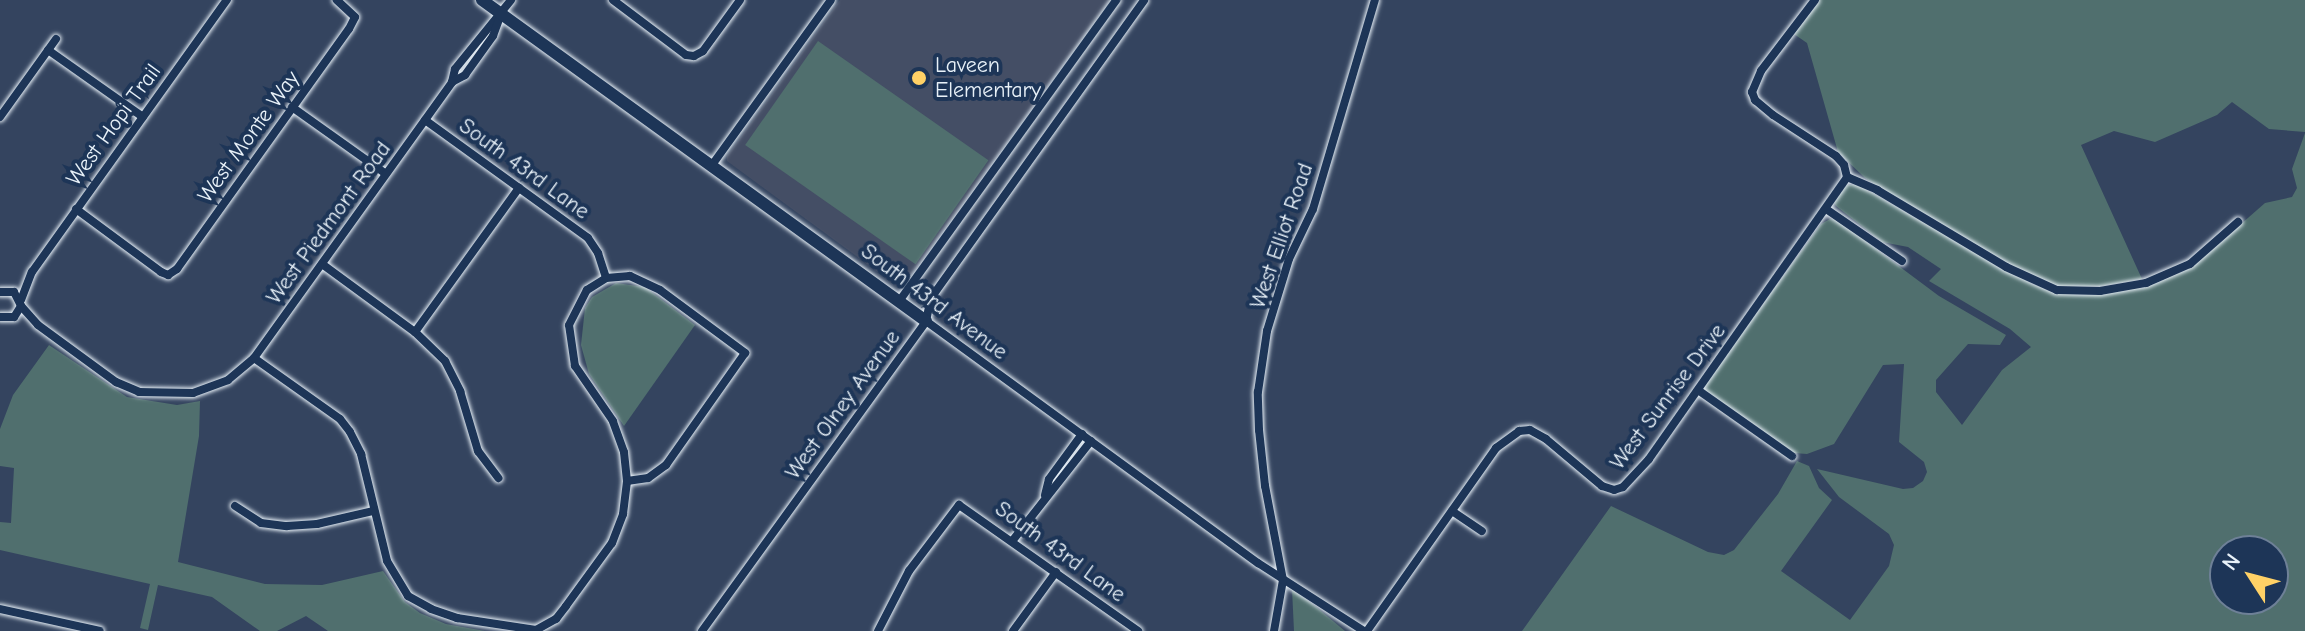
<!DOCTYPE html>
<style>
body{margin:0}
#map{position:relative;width:2305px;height:631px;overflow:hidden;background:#34445f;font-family:"Comic Neue",sans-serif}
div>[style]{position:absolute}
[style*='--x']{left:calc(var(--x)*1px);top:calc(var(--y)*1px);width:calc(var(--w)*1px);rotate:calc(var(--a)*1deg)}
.built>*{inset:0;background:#444e65}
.green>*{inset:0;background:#506f6e;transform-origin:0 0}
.roads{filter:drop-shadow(0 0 2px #e8f1f8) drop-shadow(0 0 2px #e8f1f8)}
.street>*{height:8px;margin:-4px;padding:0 4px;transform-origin:4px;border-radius:4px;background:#1d3557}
.secondary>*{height:12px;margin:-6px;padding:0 6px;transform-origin:6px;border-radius:6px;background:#1d3557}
.dots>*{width:22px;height:22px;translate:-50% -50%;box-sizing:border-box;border:4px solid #1d3557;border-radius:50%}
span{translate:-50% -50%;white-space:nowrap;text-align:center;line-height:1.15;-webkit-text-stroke:8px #1d3557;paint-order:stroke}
.poi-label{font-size:22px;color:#e8f1f8}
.left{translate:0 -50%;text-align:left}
.street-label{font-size:22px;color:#e8f1f8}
.north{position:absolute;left:2209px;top:535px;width:80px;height:80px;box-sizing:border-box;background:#1d3557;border:2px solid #6e8097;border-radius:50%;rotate:306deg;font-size:22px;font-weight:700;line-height:32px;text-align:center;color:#e8f1f8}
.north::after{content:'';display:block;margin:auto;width:28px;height:36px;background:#ffd166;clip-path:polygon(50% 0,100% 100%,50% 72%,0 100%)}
</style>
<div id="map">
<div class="built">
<i style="clip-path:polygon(840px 0,1110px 0,901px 289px,727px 161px,727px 156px)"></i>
</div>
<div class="green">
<i style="clip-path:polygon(1819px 0,2305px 0,2305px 132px,2269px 129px,2232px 102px,2217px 115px,2155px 142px,2114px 131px,2081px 145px,2142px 279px,2101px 286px,2059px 287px,2008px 265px,1914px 209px,1865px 178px,1838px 152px,1807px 43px,1794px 34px)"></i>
<i style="left:818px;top:41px;width:208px;height:127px;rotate:35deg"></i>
<i style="clip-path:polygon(evenodd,2305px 133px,2305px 631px,1522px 631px,1611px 506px,1708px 552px,1724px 555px,1734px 550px,1778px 494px,1797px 461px,1809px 466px,1819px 488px,1832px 500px,1781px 571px,1850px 620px,1889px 566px,1894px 545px,1889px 534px,1839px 497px,1817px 469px,1903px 489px,1913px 488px,1923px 481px,1927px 472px,1924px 462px,1899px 442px,1904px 364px,1883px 365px,1834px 444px,1807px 454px,1794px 453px,1702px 388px,1821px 224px,1830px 219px,1837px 220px,1939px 296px,2006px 335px,2000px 345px,1968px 344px,1936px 380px,1936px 392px,1962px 425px,2002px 370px,2031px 347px,2010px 329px,1929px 281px,1941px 269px,1908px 247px,1882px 242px,1836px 206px,1834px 202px,1847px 185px,1858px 185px,2032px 284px,2054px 293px,2098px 293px,2192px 267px,2265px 203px,2292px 197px,2297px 188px,2292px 169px,2305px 133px,2225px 551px,2273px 551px,2273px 599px,2225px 599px,2225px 551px)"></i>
<i style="clip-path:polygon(616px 283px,645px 287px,695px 325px,624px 426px,589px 374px,581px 345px,585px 308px,592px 297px)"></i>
<i style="clip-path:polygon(49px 345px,127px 397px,177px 405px,200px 401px,199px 436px,178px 562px,265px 584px,322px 585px,383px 571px,405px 602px,420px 613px,446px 624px,485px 631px,328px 631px,306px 616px,277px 631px,260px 631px,212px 597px,158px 585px,148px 630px,140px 628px,150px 584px,0 550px,0 522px,11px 523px,14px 468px,0 466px,0 429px,13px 395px)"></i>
<i style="clip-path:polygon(1292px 589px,1315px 606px,1345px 631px,1294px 631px)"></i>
</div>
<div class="roads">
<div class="street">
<i style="--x:613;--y:0;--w:91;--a:37"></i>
<i style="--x:686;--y:55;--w:8;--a:7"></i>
<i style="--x:694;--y:56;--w:10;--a:-29"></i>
<i style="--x:703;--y:51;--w:63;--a:-54"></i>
<i style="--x:1815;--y:0;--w:89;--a:127.3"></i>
<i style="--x:1761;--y:71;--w:23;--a:113"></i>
<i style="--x:1752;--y:92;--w:9;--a:69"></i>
<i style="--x:1755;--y:100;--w:23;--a:40"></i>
<i style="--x:1773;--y:115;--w:75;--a:33.1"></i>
<i style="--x:1836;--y:156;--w:12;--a:48"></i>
<i style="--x:1844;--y:165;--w:12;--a:76"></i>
<i style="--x:48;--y:50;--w:116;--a:35.2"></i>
<i style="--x:452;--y:82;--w:13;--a:-77"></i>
<i style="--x:455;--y:69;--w:89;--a:-50.9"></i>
<i style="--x:292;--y:107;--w:115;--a:35.5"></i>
<i style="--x:0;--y:117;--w:96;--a:-54.3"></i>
<i style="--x:425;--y:120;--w:201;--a:35.9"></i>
<i style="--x:588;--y:238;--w:18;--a:56"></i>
<i style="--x:598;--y:253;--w:26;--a:72"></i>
<i style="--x:712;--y:165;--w:203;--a:-54.2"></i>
<i style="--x:1847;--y:177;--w:33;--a:23"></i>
<i style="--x:1877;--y:190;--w:150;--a:30.8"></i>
<i style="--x:2006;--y:267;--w:56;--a:24.3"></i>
<i style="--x:2057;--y:290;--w:43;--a:1.3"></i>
<i style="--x:2100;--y:291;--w:47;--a:-9.9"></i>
<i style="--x:2146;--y:283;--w:48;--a:-23.4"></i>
<i style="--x:2190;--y:264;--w:64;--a:-41.2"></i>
<i style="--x:76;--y:209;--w:106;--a:36.5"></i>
<i style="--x:161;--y:272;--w:8;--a:23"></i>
<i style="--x:168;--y:275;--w:11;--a:-34"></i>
<i style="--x:177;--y:269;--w:295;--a:-54.4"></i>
<i style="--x:349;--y:29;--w:13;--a:-63"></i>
<i style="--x:355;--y:17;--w:25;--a:-137"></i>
<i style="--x:1826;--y:209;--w:92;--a:34.4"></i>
<i style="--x:322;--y:264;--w:115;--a:36.2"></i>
<i style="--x:415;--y:332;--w:42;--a:44"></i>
<i style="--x:445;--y:361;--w:34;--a:63"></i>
<i style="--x:460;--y:391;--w:63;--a:73.3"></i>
<i style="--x:478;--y:451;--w:34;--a:53"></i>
<i style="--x:0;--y:292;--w:14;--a:0"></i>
<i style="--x:14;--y:292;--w:16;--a:63"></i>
<i style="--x:21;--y:306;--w:13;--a:122"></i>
<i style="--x:14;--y:317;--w:14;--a:180"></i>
<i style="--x:21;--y:300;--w:30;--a:-69"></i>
<i style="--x:32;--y:272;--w:335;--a:-54.4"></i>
<i style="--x:900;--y:300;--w:370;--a:-54.2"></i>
<i style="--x:21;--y:306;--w:25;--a:48"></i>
<i style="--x:38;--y:325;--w:97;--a:36.2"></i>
<i style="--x:116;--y:382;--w:25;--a:23"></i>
<i style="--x:139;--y:392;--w:54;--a:1.1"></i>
<i style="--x:193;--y:393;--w:37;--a:-20"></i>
<i style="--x:228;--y:380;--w:34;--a:-40"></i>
<i style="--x:254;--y:358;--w:340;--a:-54.3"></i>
<i style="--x:452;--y:82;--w:15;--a:-28"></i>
<i style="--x:465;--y:75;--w:48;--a:-54.3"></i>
<i style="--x:493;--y:36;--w:23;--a:-70"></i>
<i style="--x:926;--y:321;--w:411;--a:36.1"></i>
<i style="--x:1258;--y:563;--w:126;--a:32.7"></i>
<i style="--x:415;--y:332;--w:178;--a:-54.2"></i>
<i style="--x:254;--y:358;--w:105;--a:35.3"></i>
<i style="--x:340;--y:419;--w:16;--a:52"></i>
<i style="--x:350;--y:432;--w:25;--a:63"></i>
<i style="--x:361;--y:454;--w:110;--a:76.3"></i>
<i style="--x:387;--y:561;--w:41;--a:59"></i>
<i style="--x:408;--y:596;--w:26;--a:29"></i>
<i style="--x:431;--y:609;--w:28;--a:19"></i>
<i style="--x:457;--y:618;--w:80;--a:8.6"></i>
<i style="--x:536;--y:630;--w:23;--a:-29"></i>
<i style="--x:556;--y:619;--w:16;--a:-52"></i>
<i style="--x:566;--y:606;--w:78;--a:-53.9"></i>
<i style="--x:612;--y:543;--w:31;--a:-69"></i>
<i style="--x:623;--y:514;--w:33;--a:-83"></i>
<i style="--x:627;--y:481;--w:29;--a:-96"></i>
<i style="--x:624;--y:452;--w:33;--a:-110"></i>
<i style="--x:613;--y:421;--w:67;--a:-124.6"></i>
<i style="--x:575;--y:366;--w:41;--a:-98.3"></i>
<i style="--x:569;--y:325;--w:39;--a:-63"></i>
<i style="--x:587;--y:290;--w:22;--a:-32"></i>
<i style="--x:606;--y:278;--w:24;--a:-5"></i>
<i style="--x:630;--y:276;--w:33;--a:25"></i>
<i style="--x:660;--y:290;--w:106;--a:36.5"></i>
<i style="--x:745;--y:353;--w:137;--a:125.2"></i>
<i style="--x:666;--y:465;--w:22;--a:144"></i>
<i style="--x:648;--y:478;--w:21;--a:172"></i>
<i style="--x:1698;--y:390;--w:115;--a:35.1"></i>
<i style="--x:1045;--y:495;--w:16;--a:-76"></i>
<i style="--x:1049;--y:479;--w:56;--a:-53.7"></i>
<i style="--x:235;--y:506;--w:31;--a:33"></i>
<i style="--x:261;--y:523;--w:26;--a:7"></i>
<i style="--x:287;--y:526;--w:30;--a:-4"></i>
<i style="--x:317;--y:524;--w:57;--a:-13.1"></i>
<i style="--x:1452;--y:511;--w:36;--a:34"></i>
<i style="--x:1013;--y:540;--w:126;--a:-51.8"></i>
<i style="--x:0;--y:609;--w:102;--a:12.4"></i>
<i style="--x:702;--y:631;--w:382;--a:-54.1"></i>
<i style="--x:926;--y:321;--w:24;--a:-78"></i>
<i style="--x:931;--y:298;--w:366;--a:-54.4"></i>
<i style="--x:878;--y:631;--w:68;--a:-62.7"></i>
<i style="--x:909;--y:571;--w:83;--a:-52.9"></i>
<i style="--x:959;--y:505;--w:219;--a:35.1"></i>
<i style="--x:1013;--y:631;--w:73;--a:-53.9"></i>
<i style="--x:1274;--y:631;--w:52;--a:-80"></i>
<i style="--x:1283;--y:580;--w:96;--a:-100.8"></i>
<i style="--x:1265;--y:486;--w:56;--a:-96.1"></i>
<i style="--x:1259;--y:430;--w:38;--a:-92"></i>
<i style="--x:1258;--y:392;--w:62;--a:-81.6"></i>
<i style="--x:1267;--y:331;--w:75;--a:-73"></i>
<i style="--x:1289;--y:259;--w:55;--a:-64.4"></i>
<i style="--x:1313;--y:209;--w:218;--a:-73.5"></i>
<i style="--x:1367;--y:631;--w:224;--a:-54.8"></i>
<i style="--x:1496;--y:448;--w:29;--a:-36"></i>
<i style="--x:1519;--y:431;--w:11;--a:-5"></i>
<i style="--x:1530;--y:430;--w:18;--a:29"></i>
<i style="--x:1546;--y:439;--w:73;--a:40"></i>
<i style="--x:1602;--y:486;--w:13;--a:18"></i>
<i style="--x:1614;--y:490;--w:9;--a:-18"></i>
<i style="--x:1623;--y:487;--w:38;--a:-47"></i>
<i style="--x:1649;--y:459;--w:345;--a:-54.9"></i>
</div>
<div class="secondary">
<i style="--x:482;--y:0;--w:548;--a:35.87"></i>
</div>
</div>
<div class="dots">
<i style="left:919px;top:78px;background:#ffd166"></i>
</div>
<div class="poi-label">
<span class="left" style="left:935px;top:78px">Laveen<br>Elementary</span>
</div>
<div class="street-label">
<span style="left:114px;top:125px;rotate:-54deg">West Hopi Trail</span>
<span style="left:249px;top:137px;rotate:-54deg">West Monte Way</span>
<span style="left:524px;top:169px;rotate:36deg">South 43rd Lane</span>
<span style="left:329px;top:223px;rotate:-54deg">West Piedmont Road</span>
<span style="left:1282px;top:236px;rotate:-71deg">West Elliot Road</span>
<span style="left:934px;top:302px;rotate:37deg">South 43rd Avenue</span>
<span style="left:1668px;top:397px;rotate:-53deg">West Sunrise Drive</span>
<span style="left:843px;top:405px;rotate:-54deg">West Olney Avenue</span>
<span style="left:1060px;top:552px;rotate:36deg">South 43rd Lane</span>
</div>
<div class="north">N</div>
</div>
